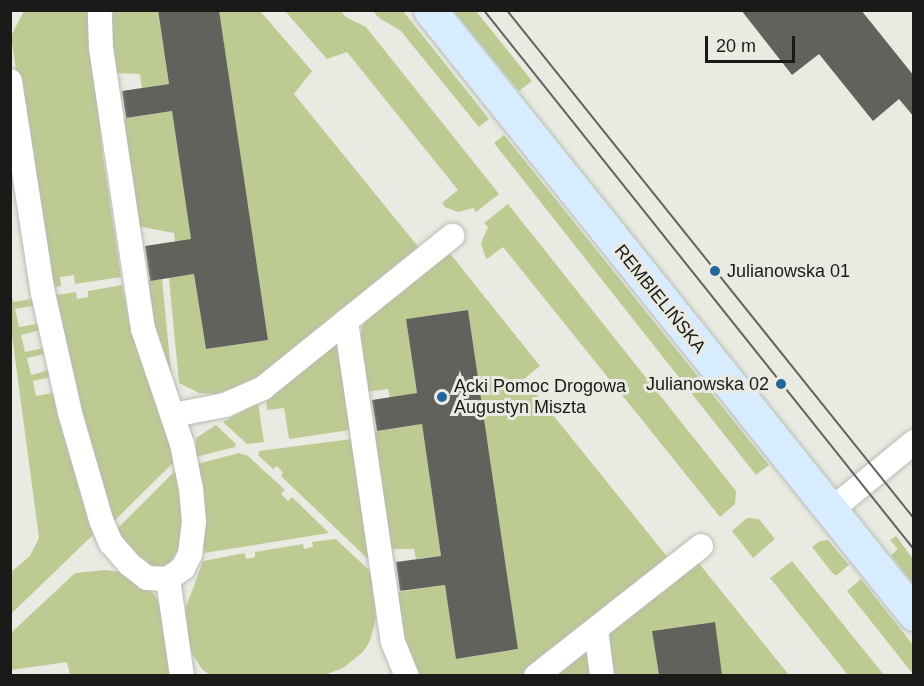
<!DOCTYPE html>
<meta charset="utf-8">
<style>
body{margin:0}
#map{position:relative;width:924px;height:686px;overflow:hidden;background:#e9ebe3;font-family:Helvetica,sans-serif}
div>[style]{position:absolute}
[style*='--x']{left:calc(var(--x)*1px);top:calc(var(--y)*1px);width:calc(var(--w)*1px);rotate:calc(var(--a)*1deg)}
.green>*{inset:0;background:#bdca92}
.building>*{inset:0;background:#60625b}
.roads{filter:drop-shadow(0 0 2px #b9bbb3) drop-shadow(0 0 2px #b9bbb3)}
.street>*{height:24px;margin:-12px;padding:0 12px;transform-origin:12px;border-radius:12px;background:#fff}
.secondary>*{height:33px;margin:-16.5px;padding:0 16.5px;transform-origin:16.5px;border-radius:16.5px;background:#d7ecfe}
.tram>*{height:1.5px;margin:-0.75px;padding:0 0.75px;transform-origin:0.75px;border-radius:0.75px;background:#61635e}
.dots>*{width:16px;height:16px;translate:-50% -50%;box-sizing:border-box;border:3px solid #e9ebe3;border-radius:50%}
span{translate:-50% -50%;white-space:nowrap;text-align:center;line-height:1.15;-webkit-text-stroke:6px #e9ebe3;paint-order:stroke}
.poi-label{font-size:18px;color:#1a1b18}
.left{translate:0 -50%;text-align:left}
.right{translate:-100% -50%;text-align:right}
.street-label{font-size:18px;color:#1a1b18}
.frame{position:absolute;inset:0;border:12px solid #1a1b18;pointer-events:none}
.scale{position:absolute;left:705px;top:36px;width:90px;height:27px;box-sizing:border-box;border:3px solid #1a1b18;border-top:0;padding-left:8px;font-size:18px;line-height:21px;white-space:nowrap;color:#1a1b18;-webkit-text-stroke:4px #e9ebe3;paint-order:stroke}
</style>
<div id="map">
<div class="green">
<i style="clip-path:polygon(24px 11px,88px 11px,103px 158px,121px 277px,75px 284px,74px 275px,60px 277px,61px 286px,48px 288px,11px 36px)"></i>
<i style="clip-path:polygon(114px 11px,158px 11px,169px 84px,142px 88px,140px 74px,114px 73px,110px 26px)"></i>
<i style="clip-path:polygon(219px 11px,260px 11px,312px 71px,294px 94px,420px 249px,258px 380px,214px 394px,199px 393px,179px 383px,169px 278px,194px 274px,206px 349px,268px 340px)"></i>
<i style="clip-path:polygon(285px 11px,341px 11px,346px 17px,366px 27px,499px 194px,476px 212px,473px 208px,458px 212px,445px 207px,442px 203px,458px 190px,347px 52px,327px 59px)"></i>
<i style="clip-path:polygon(373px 11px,403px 11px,489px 119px,479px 127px,400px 30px,379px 18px)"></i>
<i style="clip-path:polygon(454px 11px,476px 11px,532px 81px,519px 91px)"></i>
<i style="clip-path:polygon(172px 111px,192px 245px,176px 247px,174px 233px,137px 226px,121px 119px)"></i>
<i style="clip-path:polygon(504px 135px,769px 465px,756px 475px,494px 143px)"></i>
<i style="clip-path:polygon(508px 204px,736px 491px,735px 504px,720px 517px,503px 247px,487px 259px,485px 256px,481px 243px,488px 227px,484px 223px)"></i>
<i style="clip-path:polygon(448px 251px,540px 366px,524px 379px,669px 559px,522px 675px,419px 675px,404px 645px,398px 592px,445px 585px,457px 659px,518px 649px,468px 310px,406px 319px,417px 393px,390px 398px,388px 389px,367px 392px,360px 338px,364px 321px)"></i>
<i style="clip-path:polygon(162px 279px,171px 372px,168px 372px,164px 368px,145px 281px)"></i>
<i style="clip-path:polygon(10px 285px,13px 302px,37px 298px,38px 305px,15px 309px,19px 327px,42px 323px,44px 329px,21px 335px,25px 352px,48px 347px,49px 353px,27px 358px,31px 375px,53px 369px,55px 376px,33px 381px,36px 396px,58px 392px,97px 531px,11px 614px,11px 572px,30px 556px,39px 538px,11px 328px)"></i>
<i style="clip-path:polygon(122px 285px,131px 331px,163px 417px,175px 461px,112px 523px,50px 296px,76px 292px,77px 299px,88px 297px,88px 291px)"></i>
<i style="clip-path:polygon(337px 340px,350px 430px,289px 439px,284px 408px,267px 410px,266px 398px)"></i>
<i style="clip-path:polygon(258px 403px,264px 442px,247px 444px,223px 422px)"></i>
<i style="clip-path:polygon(422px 424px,441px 556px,416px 559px,414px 549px,390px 549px,373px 432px)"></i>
<i style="clip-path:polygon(216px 425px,236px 444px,235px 447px,196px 457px,196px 438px)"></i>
<i style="clip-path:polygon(352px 439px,370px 561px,281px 476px,283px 473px,277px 466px,273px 469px,258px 455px,259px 451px)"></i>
<i style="clip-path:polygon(239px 453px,248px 456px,285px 490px,281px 494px,288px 501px,292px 497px,329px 533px,204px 553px,197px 464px)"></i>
<i style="clip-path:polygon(177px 469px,184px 516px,180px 547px,170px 563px,155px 569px,143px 564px,116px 530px)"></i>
<i style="clip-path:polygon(747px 518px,759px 519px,775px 539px,753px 558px,732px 531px)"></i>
<i style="clip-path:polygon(896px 536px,913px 559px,913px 583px,891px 555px,898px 549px,890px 540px)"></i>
<i style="clip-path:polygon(336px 539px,372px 573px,376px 618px,370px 641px,363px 652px,343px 668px,324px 675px,210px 675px,202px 669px,189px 649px,185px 610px,203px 561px,245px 553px,246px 559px,255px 557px,255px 552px,303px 544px,304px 549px,313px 547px,312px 542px)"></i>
<i style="clip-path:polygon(828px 540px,849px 565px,837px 575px,834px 575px,812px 547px,820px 541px)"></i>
<i style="clip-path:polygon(697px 561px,789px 675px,722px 675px,714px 622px,652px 631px,659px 675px,610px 675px,604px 634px)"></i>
<i style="clip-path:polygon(792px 561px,884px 675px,848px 675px,770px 578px)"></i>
<i style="clip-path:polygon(106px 570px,124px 573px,146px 585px,156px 597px,164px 618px,173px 675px,70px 675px,67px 662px,11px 670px,11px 633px,75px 573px)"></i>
<i style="clip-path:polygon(861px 579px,913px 645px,913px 674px,847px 591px)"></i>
<i style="clip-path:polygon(590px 645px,594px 675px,551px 675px)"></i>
</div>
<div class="building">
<i style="clip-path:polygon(158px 10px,219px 10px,268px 340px,206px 349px,194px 274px,150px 281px,145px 246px,191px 239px,172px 111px,126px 118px,122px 91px,169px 84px)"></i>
<i style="clip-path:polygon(741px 10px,861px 10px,914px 76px,914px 117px,899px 99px,873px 121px,819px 54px,792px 75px)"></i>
<i style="clip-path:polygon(468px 310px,518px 649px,456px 659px,445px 585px,400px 591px,396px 562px,441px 556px,422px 424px,377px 431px,372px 400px,417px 393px,406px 319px)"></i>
<i style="clip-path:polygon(715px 622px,722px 675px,659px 675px,652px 631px)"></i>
</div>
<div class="roads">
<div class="street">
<i style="--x:10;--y:81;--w:215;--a:81.2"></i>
<i style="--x:43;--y:293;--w:123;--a:77.3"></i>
<i style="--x:70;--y:413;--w:111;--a:73.8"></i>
<i style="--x:101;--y:520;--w:25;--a:67"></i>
<i style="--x:111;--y:543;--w:28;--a:49"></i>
<i style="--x:129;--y:564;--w:23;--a:38"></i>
<i style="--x:147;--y:578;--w:21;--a:3"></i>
<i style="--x:168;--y:579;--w:19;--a:-36"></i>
<i style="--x:183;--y:568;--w:16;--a:-63"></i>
<i style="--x:190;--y:554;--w:32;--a:-83"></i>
<i style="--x:194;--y:522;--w:33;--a:-95"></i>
<i style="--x:191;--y:489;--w:46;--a:-101.3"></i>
<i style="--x:182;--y:444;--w:121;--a:-108.7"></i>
<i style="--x:143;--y:329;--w:284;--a:-98.5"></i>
<i style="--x:101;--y:48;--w:38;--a:-92"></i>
<i style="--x:346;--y:321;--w:324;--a:81.7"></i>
<i style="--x:393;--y:642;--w:37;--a:68"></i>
<i style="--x:173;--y:415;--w:53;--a:-10.9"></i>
<i style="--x:225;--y:405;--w:42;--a:-24.1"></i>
<i style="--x:263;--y:388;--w:243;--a:-38.8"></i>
<i style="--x:830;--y:511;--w:109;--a:-39.4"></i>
<i style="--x:168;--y:579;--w:98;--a:81.8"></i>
<i style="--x:596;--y:629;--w:47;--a:82.7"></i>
<i style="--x:536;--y:676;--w:210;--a:-38.2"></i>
</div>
<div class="secondary">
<i style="--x:430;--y:10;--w:774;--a:51.29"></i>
</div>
</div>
<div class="tram">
<i style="--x:484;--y:10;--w:690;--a:51.42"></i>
<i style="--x:507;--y:10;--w:651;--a:51.3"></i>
</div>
<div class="dots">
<i style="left:715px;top:271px;background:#22669b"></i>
<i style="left:781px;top:384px;background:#22669b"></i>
<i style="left:442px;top:397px;background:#22669b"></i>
</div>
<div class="poi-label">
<span class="left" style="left:727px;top:271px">Julianowska 01</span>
<span class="right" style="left:769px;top:384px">Julianowska 02</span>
<span class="left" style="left:454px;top:397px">Ącki Pomoc Drogowa<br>Augustyn Miszta</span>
</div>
<div class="street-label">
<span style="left:660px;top:299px;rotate:51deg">REMBIELIŃSKA</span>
</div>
<div class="frame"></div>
<div class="scale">20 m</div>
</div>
